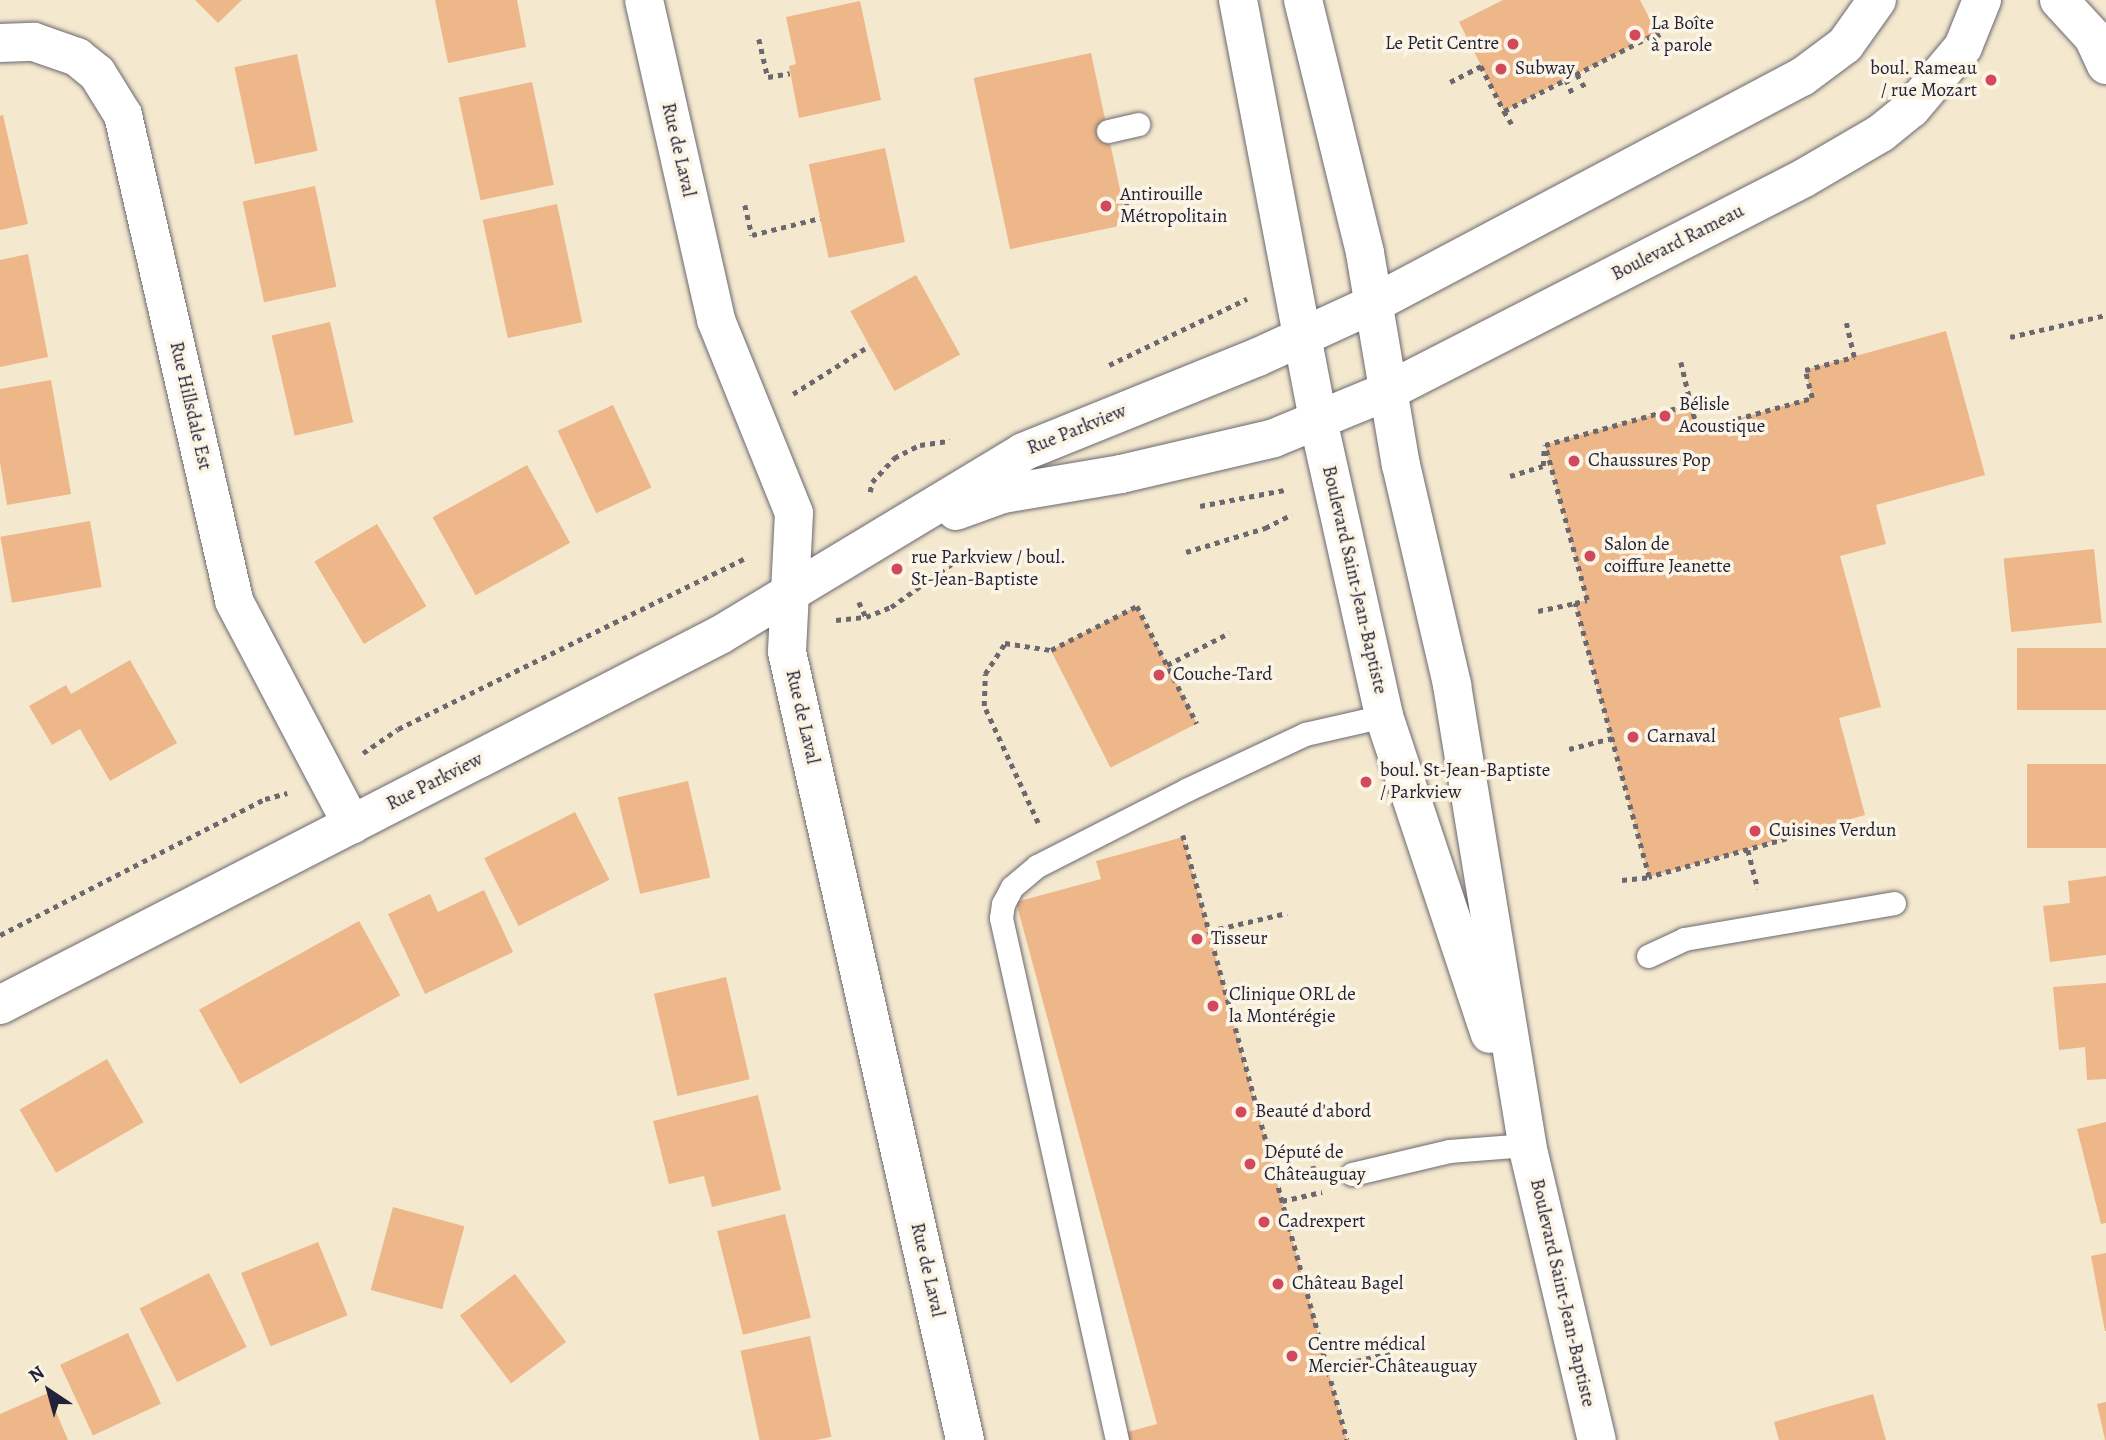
<!DOCTYPE html>
<meta charset="utf-8">
<style>
body{margin:0}
#map{position:relative;width:2106px;height:1440px;overflow:hidden;background:#f4e9cf;font-family:Alegreya,serif}
div>[style]{position:absolute}
[style*='--x']{left:calc(var(--x)*1px);top:calc(var(--y)*1px);width:calc(var(--w)*1px);rotate:calc(var(--a)*1deg)}
.building>*{inset:0;background:#edb78a;transform-origin:0 0}
.path>*{height:4.5px;margin-top:-2.25px;transform-origin:0;background:repeating-linear-gradient(90deg,#6c686f 0 5px,transparent 0 10px)}
.roads{filter:drop-shadow(0 0 2px #6c686f) drop-shadow(0 0 2px #6c686f)}
.lane>*{height:23px;margin:-11.5px;padding:0 11.5px;transform-origin:11.5px;border-radius:11.5px;background:#fff}
.street>*{height:38px;margin:-19px;padding:0 19px;transform-origin:19px;border-radius:19px;background:#fff}
.secondary>*{height:38px;margin:-19px;padding:0 19px;transform-origin:19px;border-radius:19px;background:#fff}
.highway>*{height:38px;margin:-19px;padding:0 19px;transform-origin:19px;border-radius:19px;background:#fff}
.dots>*{width:19px;height:19px;translate:-50% -50%;box-sizing:border-box;border:4px solid #fcf5e5;border-radius:50%}
span{translate:-50% -50%;white-space:nowrap;text-align:center;line-height:1.15;-webkit-text-stroke:7px #fcf5e5;paint-order:stroke}
.poi-label{font-size:19px;color:#22223b}
.left{translate:0 -50%;text-align:left}
.right{translate:-100% -50%;text-align:right}
.street-label{font-size:19px;color:#22223b}
.north{position:absolute;left:14px;top:1356px;width:70px;height:70px;-webkit-text-stroke:5px #fcf5e5;paint-order:stroke;rotate:324deg;font-size:19px;font-weight:700;line-height:28px;text-align:center;color:#22223b}
.north::after{content:'';display:block;margin:auto;width:24px;height:32px;background:#22223b;clip-path:polygon(50% 0,100% 100%,50% 72%,0 100%)}
</style>
<div id="map">
<div class="building">
<i style="clip-path:polygon(195px 0,242px 0,218px 23px)"></i>
<i style="clip-path:polygon(435px 0,517px 0,526px 47px,448px 63px)"></i>
<i style="clip-path:polygon(1503px 0,1640px 0,1657px 33px,1504px 111px,1459px 22px)"></i>
<i style="clip-path:polygon(860px 1px,881px 100px,799px 118px,789px 66px,796px 64px,786px 17px)"></i>
<i style="left:1091px;top:53px;width:175px;height:120px;rotate:78deg"></i>
<i style="left:297px;top:54px;width:99px;height:64px;rotate:78deg"></i>
<i style="left:532px;top:82px;width:105px;height:75px;rotate:78deg"></i>
<i style="clip-path:polygon(3px 115px,28px 224px,0 230px,0 116px)"></i>
<i style="left:885px;top:148px;width:96px;height:78px;rotate:78deg"></i>
<i style="left:315px;top:186px;width:103px;height:74px;rotate:78deg"></i>
<i style="left:557px;top:204px;width:121px;height:76px;rotate:78deg"></i>
<i style="clip-path:polygon(28px 254px,48px 357px,0 367px,0 260px)"></i>
<i style="left:916px;top:275px;width:91px;height:75px;rotate:61deg"></i>
<i style="left:330px;top:322px;width:103px;height:60px;rotate:77deg"></i>
<i style="clip-path:polygon(1946px 331px,1985px 475px,1876px 505px,1886px 544px,1840px 556px,1881px 707px,1839px 718px,1865px 815px,1649px 877px,1575px 603px,1587px 600px,1545px 445px,1691px 404px,1698px 430px,1812px 398px,1805px 370px)"></i>
<i style="clip-path:polygon(51px 380px,71px 494px,7px 505px,0 462px,0 389px)"></i>
<i style="left:613px;top:405px;width:91px;height:61px;rotate:65deg"></i>
<i style="left:527px;top:465px;width:89px;height:108px;rotate:61deg"></i>
<i style="left:90px;top:521px;width:67px;height:91px;rotate:80deg"></i>
<i style="left:377px;top:524px;width:96px;height:73px;rotate:59deg"></i>
<i style="left:2094px;top:549px;width:74px;height:91px;rotate:84deg"></i>
<i style="left:1137px;top:606px;width:132px;height:97px;rotate:63deg"></i>
<i style="left:2106px;top:648px;width:62px;height:89px;rotate:90deg"></i>
<i style="clip-path:polygon(130px 660px,177px 743px,110px 781px,80px 729px,52px 745px,29px 706px,66px 685px,71px 694px)"></i>
<i style="left:2106px;top:764px;width:84px;height:79px;rotate:90deg"></i>
<i style="left:688px;top:781px;width:99px;height:72px;rotate:77deg"></i>
<i style="left:575px;top:812px;width:76px;height:102px;rotate:63deg"></i>
<i style="clip-path:polygon(1183px 837px,1347px 1440px,1126px 1440px,1124px 1433px,1157px 1424px,1016px 902px,1101px 879px,1096px 861px)"></i>
<i style="clip-path:polygon(2106px 876px,2106px 955px,2050px 962px,2043px 906px,2070px 903px,2068px 881px)"></i>
<i style="clip-path:polygon(484px 890px,513px 952px,425px 994px,388px 914px,430px 894px,438px 912px)"></i>
<i style="left:359px;top:921px;width:85px;height:183px;rotate:61deg"></i>
<i style="left:726px;top:977px;width:105px;height:74px;rotate:77deg"></i>
<i style="clip-path:polygon(2106px 983px,2106px 1079px,2087px 1080px,2085px 1047px,2059px 1050px,2053px 987px)"></i>
<i style="left:107px;top:1059px;width:73px;height:101px;rotate:60deg"></i>
<i style="clip-path:polygon(758px 1095px,781px 1190px,712px 1207px,704px 1176px,669px 1184px,653px 1121px)"></i>
<i style="clip-path:polygon(2106px 1122px,2106px 1223px,2101px 1224px,2077px 1129px)"></i>
<i style="left:393px;top:1207px;width:74px;height:86px;rotate:15deg"></i>
<i style="left:785px;top:1214px;width:107px;height:70px;rotate:76deg"></i>
<i style="left:318px;top:1242px;width:79px;height:83px;rotate:68deg"></i>
<i style="clip-path:polygon(2106px 1253px,2106px 1331px,2105px 1331px,2091px 1256px)"></i>
<i style="left:209px;top:1273px;width:83px;height:78px;rotate:63deg"></i>
<i style="left:515px;top:1274px;width:85px;height:69px;rotate:53deg"></i>
<i style="left:128px;top:1333px;width:78px;height:75px;rotate:65deg"></i>
<i style="left:810px;top:1336px;width:103px;height:71px;rotate:78deg"></i>
<i style="clip-path:polygon(48px 1393px,68px 1440px,0 1440px,0 1414px)"></i>
<i style="clip-path:polygon(1873px 1394px,1886px 1440px,1779px 1440px,1774px 1422px)"></i>
<i style="clip-path:polygon(2106px 1402px,2106px 1440px,2105px 1440px,2097px 1404px)"></i>
</div>
<div class="path">
<i style="--x:759;--y:39;--w:39;--a:77"></i>
<i style="--x:768;--y:77;--w:22;--a:-10"></i>
<i style="--x:1577;--y:74;--w:16;--a:60"></i>
<i style="--x:1566;--y:79;--w:17;--a:66"></i>
<i style="--x:1450;--y:82;--w:35;--a:-27"></i>
<i style="--x:1481;--y:66;--w:51;--a:62.9"></i>
<i style="--x:1504;--y:111;--w:172;--a:-27"></i>
<i style="--x:1657;--y:33;--w:15;--a:62"></i>
<i style="--x:1504;--y:111;--w:17;--a:59"></i>
<i style="--x:1124;--y:203;--w:32;--a:-13"></i>
<i style="--x:745;--y:205;--w:31;--a:77"></i>
<i style="--x:752;--y:235;--w:70;--a:-14"></i>
<i style="--x:2010;--y:337;--w:98;--a:-12.9"></i>
<i style="--x:1681;--y:362;--w:43;--a:76.6"></i>
<i style="--x:1109;--y:365;--w:153;--a:-25.6"></i>
<i style="--x:793;--y:394;--w:90;--a:-32.3"></i>
<i style="--x:1510;--y:476;--w:34;--a:-17"></i>
<i style="--x:1543;--y:466;--w:17;--a:-87"></i>
<i style="--x:870;--y:492;--w:10;--a:-79"></i>
<i style="--x:872;--y:482;--w:33;--a:-47"></i>
<i style="--x:894;--y:458;--w:29;--a:-27"></i>
<i style="--x:920;--y:445;--w:30;--a:-8"></i>
<i style="--x:1200;--y:506;--w:86;--a:-10.7"></i>
<i style="--x:1186;--y:552;--w:83;--a:-16.9"></i>
<i style="--x:1265;--y:528;--w:30;--a:-27"></i>
<i style="--x:859;--y:602;--w:17;--a:65"></i>
<i style="--x:1538;--y:611;--w:38;--a:-12"></i>
<i style="--x:836;--y:620;--w:30;--a:-6"></i>
<i style="--x:866;--y:617;--w:27;--a:-22"></i>
<i style="--x:891;--y:607;--w:85;--a:-35.4"></i>
<i style="--x:1167;--y:665;--w:70;--a:-27.3"></i>
<i style="--x:1569;--y:749;--w:44;--a:-14.3"></i>
<i style="--x:363;--y:753;--w:42;--a:-34.4"></i>
<i style="--x:398;--y:729;--w:389;--a:-26.2"></i>
<i style="--x:1038;--y:823;--w:129;--a:-114.8"></i>
<i style="--x:984;--y:706;--w:32;--a:-88"></i>
<i style="--x:985;--y:674;--w:37;--a:-57"></i>
<i style="--x:1005;--y:643;--w:47;--a:8.7"></i>
<i style="--x:1051;--y:650;--w:97;--a:-27.1"></i>
<i style="--x:1137;--y:606;--w:132;--a:63"></i>
<i style="--x:1825;--y:828;--w:183;--a:164.4"></i>
<i style="--x:1649;--y:877;--w:284;--a:-105.1"></i>
<i style="--x:1575;--y:603;--w:12;--a:-14"></i>
<i style="--x:1587;--y:600;--w:161;--a:-105.2"></i>
<i style="--x:1545;--y:445;--w:152;--a:-15.7"></i>
<i style="--x:1691;--y:404;--w:27;--a:75"></i>
<i style="--x:1698;--y:430;--w:118;--a:-15.7"></i>
<i style="--x:1812;--y:398;--w:29;--a:-104"></i>
<i style="--x:1805;--y:370;--w:51;--a:-14.9"></i>
<i style="--x:1854;--y:357;--w:37;--a:-103"></i>
<i style="--x:1183;--y:835;--w:355;--a:74.8"></i>
<i style="--x:1748;--y:850;--w:40;--a:75.6"></i>
<i style="--x:1622;--y:880;--w:27;--a:-6"></i>
<i style="--x:1209;--y:931;--w:80;--a:-13"></i>
<i style="--x:0;--y:935;--w:298;--a:-27.2"></i>
<i style="--x:265;--y:799;--w:23;--a:-15"></i>
<i style="--x:1316;--y:1168;--w:41;--a:166"></i>
<i style="--x:1276;--y:1178;--w:271;--a:74.8"></i>
<i style="--x:1282;--y:1201;--w:41;--a:-12.7"></i>
<i style="--x:1327;--y:1368;--w:69;--a:-13.4"></i>
</div>
<div class="roads">
<div class="lane">
<i style="--x:1108;--y:131;--w:31;--a:-13"></i>
<i style="--x:1648;--y:956;--w:40;--a:-25"></i>
<i style="--x:1684;--y:939;--w:213;--a:-9.7"></i>
<i style="--x:1352;--y:1174;--w:100;--a:-13.3"></i>
<i style="--x:1449;--y:1151;--w:78;--a:-4.4"></i>
<i style="--x:1117;--y:1440;--w:535;--a:-102.53"></i>
<i style="--x:1001;--y:918;--w:14;--a:-82"></i>
<i style="--x:1003;--y:904;--w:19;--a:-62"></i>
<i style="--x:1012;--y:887;--w:33;--a:-40"></i>
<i style="--x:1037;--y:866;--w:167;--a:-27"></i>
<i style="--x:1186;--y:790;--w:132;--a:-25.2"></i>
<i style="--x:1305;--y:734;--w:81;--a:-12.8"></i>
</div>
<div class="street">
<i style="--x:644;--y:0;--w:328;--a:77.3"></i>
<i style="--x:716;--y:320;--w:208;--a:68"></i>
<i style="--x:794;--y:513;--w:139;--a:92.9"></i>
<i style="--x:787;--y:652;--w:808;--a:77.27"></i>
<i style="--x:2059;--y:0;--w:50;--a:47.4"></i>
<i style="--x:2093;--y:37;--w:31;--a:65"></i>
<i style="--x:0;--y:43;--w:34;--a:-2"></i>
<i style="--x:34;--y:42;--w:46;--a:19.2"></i>
<i style="--x:77;--y:57;--w:26;--a:39"></i>
<i style="--x:97;--y:73;--w:49;--a:58.2"></i>
<i style="--x:123;--y:115;--w:499;--a:77.1"></i>
<i style="--x:234;--y:601;--w:253;--a:62.2"></i>
<i style="--x:1371;--y:305;--w:488;--a:-27.9"></i>
<i style="--x:1802;--y:77;--w:54;--a:-36.7"></i>
<i style="--x:1845;--y:45;--w:55;--a:-54.6"></i>
<i style="--x:1388;--y:391;--w:467;--a:-27.1"></i>
<i style="--x:1804;--y:178;--w:89;--a:-30.3"></i>
<i style="--x:1881;--y:133;--w:38;--a:-39"></i>
<i style="--x:1911;--y:109;--w:81;--a:-50"></i>
<i style="--x:1963;--y:47;--w:51;--a:-68"></i>
</div>
<div class="secondary">
<i style="--x:956;--y:511;--w:50;--a:-19.9"></i>
<i style="--x:1003;--y:494;--w:120;--a:-9.6"></i>
<i style="--x:1121;--y:474;--w:157;--a:-13.2"></i>
<i style="--x:1274;--y:438;--w:123;--a:-22.4"></i>
<i style="--x:0;--y:1005;--w:810;--a:-27.2"></i>
<i style="--x:720;--y:635;--w:354;--a:-31.1"></i>
<i style="--x:1023;--y:452;--w:253;--a:-22"></i>
<i style="--x:1258;--y:357;--w:124;--a:-24.7"></i>
</div>
<div class="highway">
<i style="--x:1238;--y:0;--w:428;--a:79.2"></i>
<i style="--x:1318;--y:420;--w:303;--a:77.4"></i>
<i style="--x:1384;--y:716;--w:335;--a:71.6"></i>
<i style="--x:1303;--y:0;--w:260;--a:76.2"></i>
<i style="--x:1365;--y:253;--w:215;--a:80.4"></i>
<i style="--x:1401;--y:465;--w:226;--a:76.9"></i>
<i style="--x:1452;--y:685;--w:466;--a:80.7"></i>
<i style="--x:1527;--y:1145;--w:303;--a:76.7"></i>
</div>
</div>
<div class="dots">
<i style="left:1635px;top:35px;background:#d1495b"></i>
<i style="left:1513px;top:44px;background:#d1495b"></i>
<i style="left:1501px;top:69px;background:#d1495b"></i>
<i style="left:1991px;top:80px;background:#d1495b"></i>
<i style="left:1106px;top:206px;background:#d1495b"></i>
<i style="left:1665px;top:416px;background:#d1495b"></i>
<i style="left:1574px;top:461px;background:#d1495b"></i>
<i style="left:1590px;top:556px;background:#d1495b"></i>
<i style="left:897px;top:569px;background:#d1495b"></i>
<i style="left:1159px;top:675px;background:#d1495b"></i>
<i style="left:1633px;top:737px;background:#d1495b"></i>
<i style="left:1366px;top:782px;background:#d1495b"></i>
<i style="left:1755px;top:831px;background:#d1495b"></i>
<i style="left:1197px;top:939px;background:#d1495b"></i>
<i style="left:1213px;top:1006px;background:#d1495b"></i>
<i style="left:1241px;top:1112px;background:#d1495b"></i>
<i style="left:1250px;top:1164px;background:#d1495b"></i>
<i style="left:1264px;top:1222px;background:#d1495b"></i>
<i style="left:1278px;top:1284px;background:#d1495b"></i>
<i style="left:1292px;top:1356px;background:#d1495b"></i>
</div>
<div class="poi-label">
<span class="left" style="left:1651px;top:35px">La Boîte<br>à parole</span>
<span class="right" style="left:1499px;top:44px">Le Petit Centre</span>
<span class="left" style="left:1515px;top:69px">Subway</span>
<span class="right" style="left:1977px;top:80px">boul. Rameau<br>/ rue Mozart</span>
<span class="left" style="left:1120px;top:206px">Antirouille<br>Métropolitain</span>
<span class="left" style="left:1679px;top:416px">Bélisle<br>Acoustique</span>
<span class="left" style="left:1588px;top:461px">Chaussures Pop</span>
<span class="left" style="left:1604px;top:556px">Salon de<br>coiffure Jeanette</span>
<span class="left" style="left:911px;top:569px">rue Parkview / boul.<br>St-Jean-Baptiste</span>
<span class="left" style="left:1173px;top:675px">Couche-Tard</span>
<span class="left" style="left:1647px;top:737px">Carnaval</span>
<span class="left" style="left:1380px;top:782px">boul. St-Jean-Baptiste<br>/ Parkview</span>
<span class="left" style="left:1769px;top:831px">Cuisines Verdun</span>
<span class="left" style="left:1211px;top:939px">Tisseur</span>
<span class="left" style="left:1229px;top:1006px">Clinique ORL de<br>la Montérégie</span>
<span class="left" style="left:1255px;top:1112px">Beauté d'abord</span>
<span class="left" style="left:1264px;top:1164px">Député de<br>Châteauguay</span>
<span class="left" style="left:1278px;top:1222px">Cadrexpert</span>
<span class="left" style="left:1292px;top:1284px">Château Bagel</span>
<span class="left" style="left:1308px;top:1356px">Centre médical<br>Mercier-Châteauguay</span>
</div>
<div class="street-label">
<span style="left:678px;top:150px;rotate:77deg">Rue de Laval</span>
<span style="left:1678px;top:243px;rotate:-27deg">Boulevard Rameau</span>
<span style="left:190px;top:406px;rotate:77deg">Rue Hillsdale Est</span>
<span style="left:1077px;top:430px;rotate:-22deg">Rue Parkview</span>
<span style="left:1354px;top:580px;rotate:77deg">Boulevard Saint-Jean-Baptiste</span>
<span style="left:802px;top:717px;rotate:77deg">Rue de Laval</span>
<span style="left:435px;top:782px;rotate:-27deg">Rue Parkview</span>
<span style="left:927px;top:1270px;rotate:77deg">Rue de Laval</span>
<span style="left:1562px;top:1293px;rotate:77deg">Boulevard Saint-Jean-Baptiste</span>
</div>
<div class="north">N</div>
</div>
